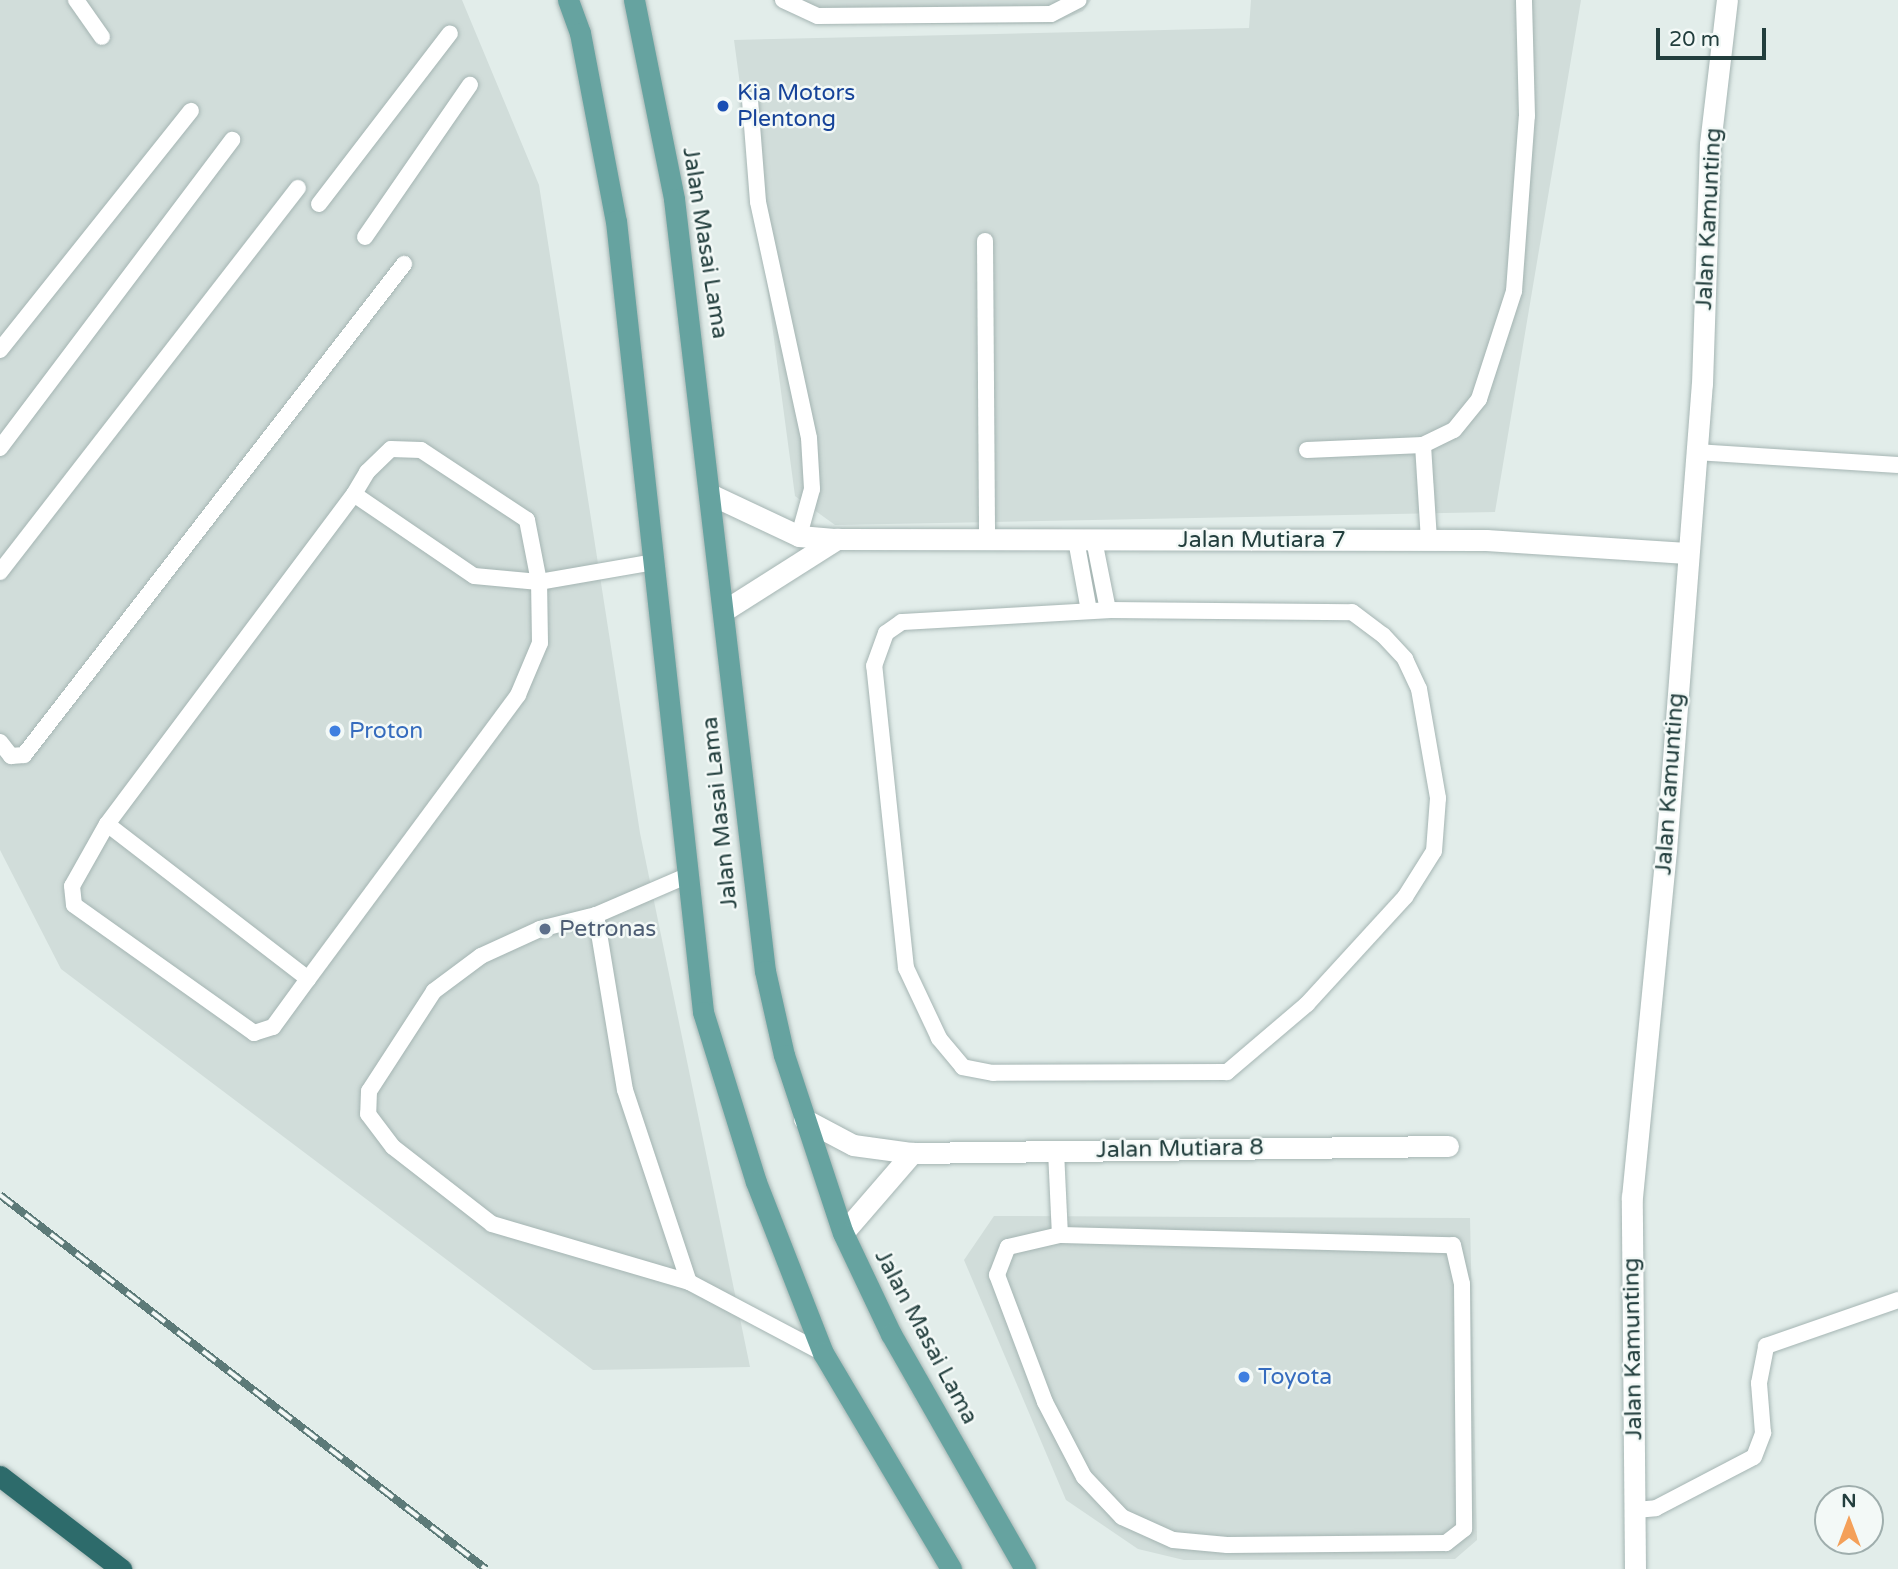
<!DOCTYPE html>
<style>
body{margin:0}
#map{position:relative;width:1898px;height:1569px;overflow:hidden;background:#e2edea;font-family:"Varela Round",sans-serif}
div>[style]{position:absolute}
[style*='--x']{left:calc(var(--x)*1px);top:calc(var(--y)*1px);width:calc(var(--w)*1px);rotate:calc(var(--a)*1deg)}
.built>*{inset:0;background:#d1ddda}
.roads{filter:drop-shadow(0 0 2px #a5b5b3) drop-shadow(0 0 2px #a5b5b3)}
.lane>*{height:16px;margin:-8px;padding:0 8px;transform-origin:8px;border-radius:8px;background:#fff}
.street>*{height:21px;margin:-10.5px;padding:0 10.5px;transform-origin:10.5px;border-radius:10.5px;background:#fff}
.secondary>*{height:21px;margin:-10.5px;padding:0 10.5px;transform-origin:10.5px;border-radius:10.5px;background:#fff}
.primary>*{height:21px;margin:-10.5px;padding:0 10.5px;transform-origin:10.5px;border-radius:10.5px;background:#66a3a0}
.highway>*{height:21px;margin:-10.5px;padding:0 10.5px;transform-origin:10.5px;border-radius:10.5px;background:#2d6b6b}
.rail>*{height:8px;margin-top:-4px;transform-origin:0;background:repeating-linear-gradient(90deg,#f3f9f7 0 16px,#5c7a78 0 32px);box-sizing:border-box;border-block:2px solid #5c7a78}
.dots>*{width:19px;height:19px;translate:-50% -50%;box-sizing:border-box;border:4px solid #f3f9f7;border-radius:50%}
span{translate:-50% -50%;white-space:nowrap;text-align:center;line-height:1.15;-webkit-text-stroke:5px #f3f9f7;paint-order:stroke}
.transit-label{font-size:23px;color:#164399}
.left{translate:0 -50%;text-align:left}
.street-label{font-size:23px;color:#223e3d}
.shop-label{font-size:23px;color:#366cbe}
.service-label{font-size:23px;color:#4e5e75}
.north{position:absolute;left:1814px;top:1485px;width:70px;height:70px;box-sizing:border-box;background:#f3f9f7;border:2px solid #9faead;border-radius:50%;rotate:0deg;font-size:19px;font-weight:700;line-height:28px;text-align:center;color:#223e3d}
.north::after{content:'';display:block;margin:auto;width:24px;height:32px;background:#f4a059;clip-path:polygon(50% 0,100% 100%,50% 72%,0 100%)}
.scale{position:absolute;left:1656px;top:28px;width:110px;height:32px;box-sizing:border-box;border:4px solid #223e3d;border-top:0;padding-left:9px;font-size:21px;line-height:24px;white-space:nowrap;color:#223e3d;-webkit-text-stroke:5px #f3f9f7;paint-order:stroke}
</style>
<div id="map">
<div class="built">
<i style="clip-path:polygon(0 0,462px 0,539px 185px,640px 833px,750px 1367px,593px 1370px,61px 969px,0 850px)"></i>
<i style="clip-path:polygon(772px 0,1091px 0,1083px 11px,1052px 24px,817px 24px)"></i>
<i style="clip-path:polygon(1251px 0,1581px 0,1495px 512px,835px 525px,795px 496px,734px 40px,1249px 28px)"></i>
<i style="clip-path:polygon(994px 1216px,1470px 1218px,1477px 1540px,1455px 1559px,1184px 1560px,1138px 1549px,1066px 1500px,964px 1260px)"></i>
</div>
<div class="roads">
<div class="lane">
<i style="--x:76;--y:0;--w:45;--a:54.9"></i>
<i style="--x:783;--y:0;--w:38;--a:25"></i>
<i style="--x:818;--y:16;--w:233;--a:-0.5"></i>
<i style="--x:1051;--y:14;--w:31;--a:-27"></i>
<i style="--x:750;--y:100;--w:102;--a:85.5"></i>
<i style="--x:758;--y:202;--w:241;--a:77.8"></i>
<i style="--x:809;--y:438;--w:51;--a:86.6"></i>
<i style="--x:812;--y:489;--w:49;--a:105.5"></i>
<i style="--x:319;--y:204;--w:215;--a:-52.5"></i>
<i style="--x:365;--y:237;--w:185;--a:-55.4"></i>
<i style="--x:985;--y:241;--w:298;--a:89.6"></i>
<i style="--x:0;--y:350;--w:306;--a:-51.4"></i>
<i style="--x:1423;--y:445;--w:95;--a:86.4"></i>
<i style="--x:0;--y:448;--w:386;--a:-53"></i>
<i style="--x:1307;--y:450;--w:116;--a:-2.5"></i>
<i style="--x:1423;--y:445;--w:34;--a:-26"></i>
<i style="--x:1454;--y:430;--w:40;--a:-51"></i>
<i style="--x:1479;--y:399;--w:114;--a:-72"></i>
<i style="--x:1514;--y:291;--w:175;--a:-85.8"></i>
<i style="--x:1527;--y:116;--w:116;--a:-91.5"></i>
<i style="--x:1696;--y:452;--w:202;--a:3.7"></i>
<i style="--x:354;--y:494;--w:412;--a:126.8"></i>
<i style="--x:107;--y:824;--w:254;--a:37.6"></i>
<i style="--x:308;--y:979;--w:353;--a:-53.5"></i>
<i style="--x:518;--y:695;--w:56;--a:-67.1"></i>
<i style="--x:540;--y:643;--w:61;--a:-90.9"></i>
<i style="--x:539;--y:582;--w:65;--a:-174.7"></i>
<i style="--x:474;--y:576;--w:145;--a:-145.7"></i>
<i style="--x:354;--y:494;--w:26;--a:-59"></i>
<i style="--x:367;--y:472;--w:33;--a:-44"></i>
<i style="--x:391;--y:449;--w:30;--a:2"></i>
<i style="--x:421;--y:450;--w:127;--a:33.4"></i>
<i style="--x:527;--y:520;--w:63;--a:79"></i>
<i style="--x:539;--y:582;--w:117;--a:-9.9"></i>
<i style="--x:1076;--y:540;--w:72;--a:79.6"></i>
<i style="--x:1094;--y:540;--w:71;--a:78.7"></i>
<i style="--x:0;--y:572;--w:486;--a:-52.2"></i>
<i style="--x:1108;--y:610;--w:244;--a:0.5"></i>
<i style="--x:1352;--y:612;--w:39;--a:37"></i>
<i style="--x:1383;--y:635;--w:33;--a:47"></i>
<i style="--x:1405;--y:659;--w:33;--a:65"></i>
<i style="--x:1419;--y:689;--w:111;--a:80.1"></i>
<i style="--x:1438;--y:798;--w:53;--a:94.3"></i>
<i style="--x:1434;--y:851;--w:54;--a:122.2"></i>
<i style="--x:1405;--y:897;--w:145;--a:132.5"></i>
<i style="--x:1307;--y:1004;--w:105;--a:139.6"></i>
<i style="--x:1227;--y:1072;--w:234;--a:179.8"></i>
<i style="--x:993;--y:1073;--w:31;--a:-169"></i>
<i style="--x:963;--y:1067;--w:38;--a:-130"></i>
<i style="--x:939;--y:1038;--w:77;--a:-115.2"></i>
<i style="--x:906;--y:968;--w:304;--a:-96"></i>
<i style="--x:874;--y:666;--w:35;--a:-70"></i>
<i style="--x:886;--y:633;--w:19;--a:-35"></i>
<i style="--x:902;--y:622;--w:206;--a:-3.3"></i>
<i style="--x:0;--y:742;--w:18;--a:52"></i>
<i style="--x:11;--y:756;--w:13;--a:-4"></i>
<i style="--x:24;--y:755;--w:621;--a:-52.26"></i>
<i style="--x:107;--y:824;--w:71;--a:119.4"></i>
<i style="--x:72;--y:886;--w:19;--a:84"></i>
<i style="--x:74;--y:905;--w:221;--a:35.4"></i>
<i style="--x:254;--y:1033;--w:20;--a:-18"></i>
<i style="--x:273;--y:1027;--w:59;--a:-53.9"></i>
<i style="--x:684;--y:877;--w:96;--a:156.6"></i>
<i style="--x:596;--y:915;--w:177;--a:80.6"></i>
<i style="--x:625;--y:1090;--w:202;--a:71.6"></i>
<i style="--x:689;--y:1282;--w:152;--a:27.9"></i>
<i style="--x:596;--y:915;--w:58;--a:166"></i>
<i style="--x:540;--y:929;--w:65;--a:155.4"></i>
<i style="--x:481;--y:956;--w:59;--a:143.3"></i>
<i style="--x:434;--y:991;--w:119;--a:123"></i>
<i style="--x:369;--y:1091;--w:23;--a:92"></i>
<i style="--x:368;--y:1114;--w:41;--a:52.9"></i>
<i style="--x:393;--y:1147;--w:125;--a:37.9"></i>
<i style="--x:492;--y:1224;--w:205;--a:16.4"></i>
<i style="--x:1056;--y:1151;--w:84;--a:87.3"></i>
<i style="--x:1060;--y:1235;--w:393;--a:1.5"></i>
<i style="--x:1453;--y:1245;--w:40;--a:77"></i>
<i style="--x:1462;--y:1284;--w:245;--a:89.5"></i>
<i style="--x:1464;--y:1529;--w:23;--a:142"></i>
<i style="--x:1446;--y:1543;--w:219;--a:179.5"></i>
<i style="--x:1227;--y:1545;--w:54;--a:-174.7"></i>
<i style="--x:1173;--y:1540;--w:56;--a:-155.7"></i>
<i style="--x:1122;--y:1517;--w:55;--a:-133.5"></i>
<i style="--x:1084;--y:1477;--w:85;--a:-117.5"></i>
<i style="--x:1045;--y:1402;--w:136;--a:-110.7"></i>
<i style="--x:997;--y:1275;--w:30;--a:-69"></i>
<i style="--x:1008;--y:1247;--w:53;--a:-13"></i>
<i style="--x:1635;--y:1510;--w:21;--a:-5"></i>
<i style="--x:1656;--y:1508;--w:110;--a:-27.5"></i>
<i style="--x:1754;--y:1457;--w:26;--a:-69"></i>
<i style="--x:1763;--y:1433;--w:50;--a:-94.6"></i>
<i style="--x:1759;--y:1383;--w:38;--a:-79"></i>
<i style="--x:1766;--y:1346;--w:140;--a:-19.2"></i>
</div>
<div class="street">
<i style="--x:714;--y:496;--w:94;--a:25.2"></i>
<i style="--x:799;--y:536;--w:38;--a:5"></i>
<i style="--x:837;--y:539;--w:649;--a:0.09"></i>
<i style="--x:1486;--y:540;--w:201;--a:3.7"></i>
<i style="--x:725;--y:610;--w:133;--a:-32.4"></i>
<i style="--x:804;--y:1119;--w:55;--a:28"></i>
<i style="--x:853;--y:1145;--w:60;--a:7.7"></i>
<i style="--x:912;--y:1153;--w:536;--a:-0.75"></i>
<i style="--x:843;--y:1233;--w:106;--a:-49.2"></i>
</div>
<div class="secondary">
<i style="--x:1635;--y:1569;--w:372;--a:-90.5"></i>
<i style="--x:1632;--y:1197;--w:349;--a:-84.4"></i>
<i style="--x:1666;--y:850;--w:467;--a:-85.6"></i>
<i style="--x:1702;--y:384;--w:240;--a:-88.1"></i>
<i style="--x:1710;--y:144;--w:145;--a:-83.3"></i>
</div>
<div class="primary">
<i style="--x:568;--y:0;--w:35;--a:70"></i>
<i style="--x:580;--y:33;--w:191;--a:79.2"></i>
<i style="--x:616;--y:221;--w:796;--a:83.72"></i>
<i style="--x:703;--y:1012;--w:178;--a:72.7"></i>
<i style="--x:756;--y:1182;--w:184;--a:68.6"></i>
<i style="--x:823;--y:1353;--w:251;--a:59.3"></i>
<i style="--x:634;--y:0;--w:203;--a:78.6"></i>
<i style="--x:674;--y:199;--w:777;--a:83.28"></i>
<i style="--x:765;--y:971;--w:86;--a:77.3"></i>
<i style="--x:784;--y:1055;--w:188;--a:71.7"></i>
<i style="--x:843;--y:1233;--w:112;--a:64.6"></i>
<i style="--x:891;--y:1334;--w:271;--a:60.3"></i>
</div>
<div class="highway">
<i style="--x:0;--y:1476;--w:153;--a:37.5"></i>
</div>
</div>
<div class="rail">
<i style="--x:0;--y:1195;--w:613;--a:37.58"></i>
</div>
<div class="dots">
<i style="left:723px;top:106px;background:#1a4fb4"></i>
<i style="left:335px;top:731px;background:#3f7fe0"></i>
<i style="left:545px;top:929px;background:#5c6f8a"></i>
<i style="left:1244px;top:1377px;background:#3f7fe0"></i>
</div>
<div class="transit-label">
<span class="left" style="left:737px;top:106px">Kia Motors<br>Plentong</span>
</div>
<div class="street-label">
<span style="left:1709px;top:219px;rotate:-87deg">Jalan Kamunting</span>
<span style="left:705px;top:243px;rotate:81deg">Jalan Masai Lama</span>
<span style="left:1262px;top:540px">Jalan Mutiara 7</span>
<span style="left:1670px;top:784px;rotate:-86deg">Jalan Kamunting</span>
<span style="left:720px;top:813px;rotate:-96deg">Jalan Masai Lama</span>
<span style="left:1180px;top:1149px;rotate:-1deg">Jalan Mutiara 8</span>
<span style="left:926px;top:1337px;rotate:62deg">Jalan Masai Lama</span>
<span style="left:1633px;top:1349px;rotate:-91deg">Jalan Kamunting</span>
</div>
<div class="shop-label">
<span class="left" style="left:349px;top:731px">Proton</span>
<span class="left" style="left:1258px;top:1377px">Toyota</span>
</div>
<div class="service-label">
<span class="left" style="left:559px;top:929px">Petronas</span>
</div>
<div class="north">N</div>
<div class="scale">20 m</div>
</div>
